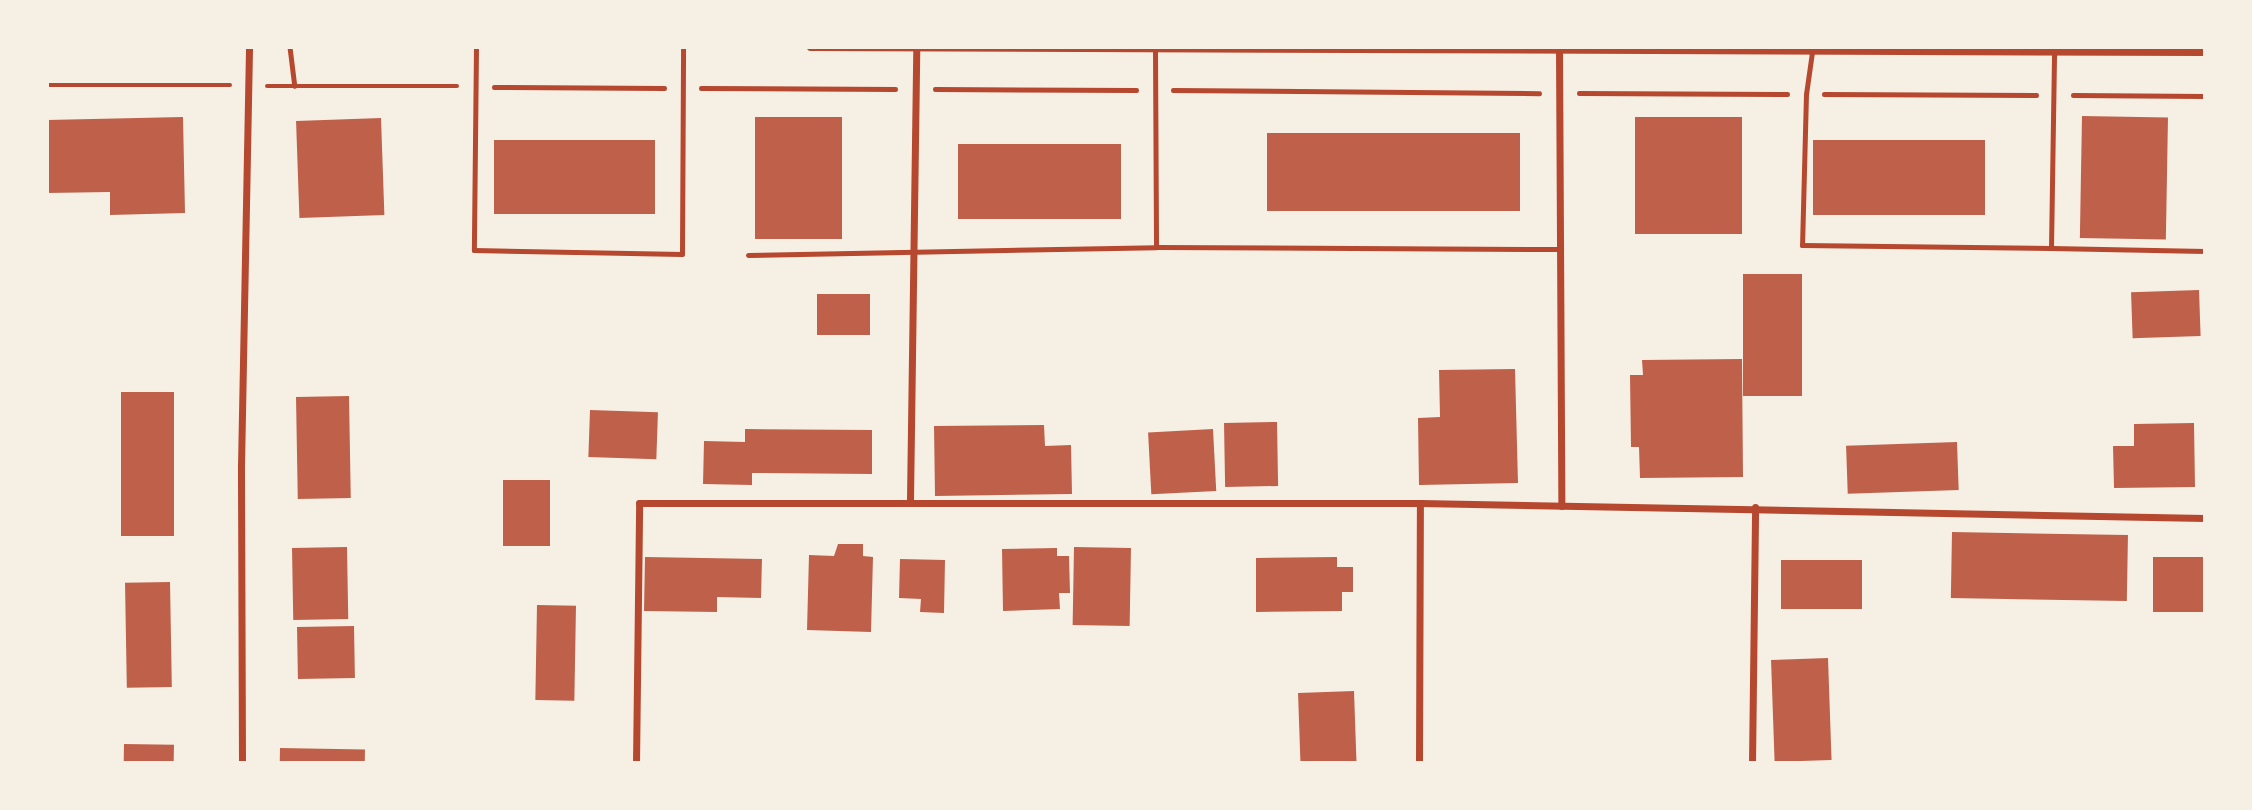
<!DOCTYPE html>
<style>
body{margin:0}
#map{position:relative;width:2252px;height:810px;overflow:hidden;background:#f6efe4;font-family:Arial,sans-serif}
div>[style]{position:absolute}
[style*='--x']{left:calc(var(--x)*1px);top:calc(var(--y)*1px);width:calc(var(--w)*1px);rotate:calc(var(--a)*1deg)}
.building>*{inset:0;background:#bf614a;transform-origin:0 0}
.path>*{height:4.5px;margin:-2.25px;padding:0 2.25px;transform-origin:2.25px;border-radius:2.25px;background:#b5482f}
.service>*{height:5px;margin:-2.5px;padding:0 2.5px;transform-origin:2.5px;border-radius:2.5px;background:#b5482f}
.minor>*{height:7px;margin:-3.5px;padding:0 3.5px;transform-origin:3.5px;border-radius:3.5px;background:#b5482f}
span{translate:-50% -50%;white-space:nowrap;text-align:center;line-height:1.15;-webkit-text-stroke:5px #f6efe4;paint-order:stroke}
.frame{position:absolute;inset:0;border:49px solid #f6efe4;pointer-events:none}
</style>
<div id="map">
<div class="building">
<i style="left:2082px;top:116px;width:86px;height:122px;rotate:1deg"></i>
<i style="clip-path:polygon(183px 117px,185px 213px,110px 215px,110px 192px,47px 193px,47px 120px)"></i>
<i style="left:842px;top:117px;width:122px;height:87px;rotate:90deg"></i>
<i style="left:1635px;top:117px;width:107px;height:117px"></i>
<i style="left:381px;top:118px;width:97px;height:85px;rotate:88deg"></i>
<i style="left:1267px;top:133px;width:253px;height:78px"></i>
<i style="left:655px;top:140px;width:74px;height:161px;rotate:90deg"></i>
<i style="left:1813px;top:140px;width:172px;height:75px"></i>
<i style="left:958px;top:144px;width:163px;height:75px"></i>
<i style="left:1743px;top:274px;width:59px;height:122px"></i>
<i style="left:2199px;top:290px;width:46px;height:68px;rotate:88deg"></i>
<i style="left:817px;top:294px;width:53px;height:41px"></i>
<i style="clip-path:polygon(1742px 359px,1743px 477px,1640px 478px,1639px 447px,1631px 447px,1630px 375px,1643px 375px,1642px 360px)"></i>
<i style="clip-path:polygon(1515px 369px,1518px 483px,1419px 485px,1418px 418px,1440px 417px,1439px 370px)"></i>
<i style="left:121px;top:392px;width:53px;height:144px"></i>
<i style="left:349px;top:396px;width:102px;height:53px;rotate:89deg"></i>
<i style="left:590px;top:410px;width:68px;height:47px;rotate:2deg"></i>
<i style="left:1277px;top:422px;width:64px;height:53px;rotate:89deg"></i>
<i style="clip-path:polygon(2194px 423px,2195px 487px,2114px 488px,2113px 446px,2134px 446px,2134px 424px)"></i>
<i style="clip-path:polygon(1044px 425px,1045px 446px,1071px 445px,1072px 494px,935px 496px,934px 426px)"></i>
<i style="clip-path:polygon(745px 429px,872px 430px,872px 474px,752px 473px,752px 485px,703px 484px,704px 441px,745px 442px)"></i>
<i style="left:1213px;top:429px;width:62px;height:65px;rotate:87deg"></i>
<i style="left:1957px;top:442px;width:48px;height:111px;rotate:88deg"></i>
<i style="left:503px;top:480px;width:47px;height:66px"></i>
<i style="left:1952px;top:532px;width:176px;height:66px;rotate:1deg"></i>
<i style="clip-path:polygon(838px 544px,863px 544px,863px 556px,873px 557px,871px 632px,807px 630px,809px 555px,834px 556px)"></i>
<i style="left:347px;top:547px;width:72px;height:55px;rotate:89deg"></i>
<i style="left:1074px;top:547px;width:57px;height:78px;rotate:1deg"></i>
<i style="clip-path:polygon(1057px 548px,1057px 556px,1069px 556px,1070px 593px,1059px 593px,1060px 609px,1003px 611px,1002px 549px)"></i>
<i style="clip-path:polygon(645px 557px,762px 559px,761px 598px,717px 597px,717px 612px,644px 611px)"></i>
<i style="clip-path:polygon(1337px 557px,1337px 567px,1353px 567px,1353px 592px,1342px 592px,1342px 611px,1256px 612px,1256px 558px)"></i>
<i style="left:2153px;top:557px;width:52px;height:55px"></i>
<i style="clip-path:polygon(900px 559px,945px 560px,944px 613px,920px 612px,921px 599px,899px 598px)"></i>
<i style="left:1781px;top:560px;width:81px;height:49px"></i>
<i style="left:170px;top:582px;width:105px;height:45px;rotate:89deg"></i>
<i style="left:537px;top:605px;width:39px;height:95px;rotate:1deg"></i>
<i style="left:354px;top:626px;width:52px;height:57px;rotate:89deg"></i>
<i style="left:1828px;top:658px;width:102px;height:57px;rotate:88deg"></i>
<i style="left:1354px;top:691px;width:72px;height:56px;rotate:88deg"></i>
<i style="left:124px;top:744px;width:50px;height:19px;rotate:1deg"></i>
<i style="left:280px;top:748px;width:85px;height:15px;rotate:1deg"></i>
</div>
<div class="path">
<i style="--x:290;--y:47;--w:39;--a:83"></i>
<i style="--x:47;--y:85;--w:183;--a:0"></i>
<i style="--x:267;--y:86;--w:190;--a:0"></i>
<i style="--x:494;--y:87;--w:170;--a:0.3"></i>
<i style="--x:701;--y:88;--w:194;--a:0.3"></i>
<i style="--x:935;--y:89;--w:201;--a:0.3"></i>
<i style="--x:1173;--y:90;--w:366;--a:0.5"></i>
<i style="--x:1579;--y:93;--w:208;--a:0.3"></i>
<i style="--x:1824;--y:94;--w:212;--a:0.3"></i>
<i style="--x:2073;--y:95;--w:132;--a:0.4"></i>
</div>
<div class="service">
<i style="--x:476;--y:47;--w:203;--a:90.6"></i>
<i style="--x:474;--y:250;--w:208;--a:1.1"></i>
<i style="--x:682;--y:254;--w:207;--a:-89.7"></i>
<i style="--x:1155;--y:49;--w:198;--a:89.7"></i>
<i style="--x:1156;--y:247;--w:404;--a:0.3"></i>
<i style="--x:1812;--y:52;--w:42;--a:98.1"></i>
<i style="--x:1806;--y:94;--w:151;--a:91.5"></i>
<i style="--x:1802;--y:245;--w:249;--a:0.7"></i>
<i style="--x:2051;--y:248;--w:200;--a:-89.1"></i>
<i style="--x:2051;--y:248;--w:154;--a:1.1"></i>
<i style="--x:748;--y:255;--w:408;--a:-1.1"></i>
</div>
<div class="minor">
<i style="--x:810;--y:47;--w:1395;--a:0.21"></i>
<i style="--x:1559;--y:48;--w:458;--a:89.7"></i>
<i style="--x:910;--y:500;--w:451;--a:-89.2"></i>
<i style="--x:242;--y:763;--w:297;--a:-90.2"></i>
<i style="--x:241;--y:466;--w:419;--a:-88.9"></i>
<i style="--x:636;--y:763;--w:260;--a:-89.3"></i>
<i style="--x:639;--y:503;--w:781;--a:0"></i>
<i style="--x:1420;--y:503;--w:785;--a:1.09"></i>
<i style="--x:1419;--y:763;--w:260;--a:-89.8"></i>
<i style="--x:1752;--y:763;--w:256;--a:-89.3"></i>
</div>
<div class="frame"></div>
</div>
